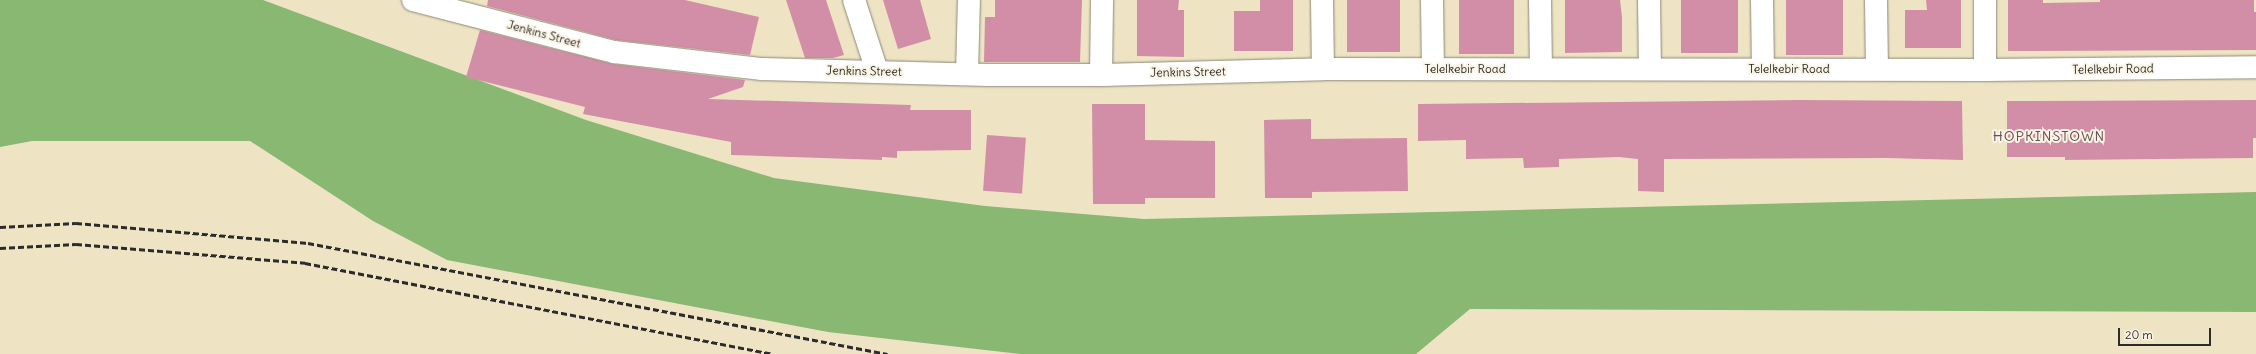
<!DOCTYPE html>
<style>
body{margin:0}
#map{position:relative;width:2256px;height:354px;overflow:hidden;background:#eee4c4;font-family:Delius,sans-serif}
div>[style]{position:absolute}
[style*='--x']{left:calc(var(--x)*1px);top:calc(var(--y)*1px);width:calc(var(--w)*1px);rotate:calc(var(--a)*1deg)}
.forest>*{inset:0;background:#88b872}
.building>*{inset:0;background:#d38ea7;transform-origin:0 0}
.roads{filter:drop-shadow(0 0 1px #8c8878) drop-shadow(0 0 1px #8c8878)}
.minor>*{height:22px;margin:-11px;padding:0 11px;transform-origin:11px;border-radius:11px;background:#fff}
.rail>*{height:3px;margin-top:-1.5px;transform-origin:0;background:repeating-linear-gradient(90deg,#2b2b2b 0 6px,transparent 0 9px)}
span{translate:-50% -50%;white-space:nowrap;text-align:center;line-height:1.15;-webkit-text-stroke:4px #fcf5e5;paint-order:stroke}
.street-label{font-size:12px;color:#2b2b2b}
.quarter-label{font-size:14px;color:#664e56;letter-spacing:1px}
.scale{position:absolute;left:2118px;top:328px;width:93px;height:18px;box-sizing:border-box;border:2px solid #2b2b2b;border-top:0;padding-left:5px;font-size:12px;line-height:14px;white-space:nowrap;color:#2b2b2b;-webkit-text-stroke:3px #fcf5e5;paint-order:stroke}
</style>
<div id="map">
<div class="forest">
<i style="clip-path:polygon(0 0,263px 0,586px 120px,774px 178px,985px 206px,1144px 219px,2256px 192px,2256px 312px,1470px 309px,1416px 354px,1021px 354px,828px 332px,447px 260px,373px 221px,250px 141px,32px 141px,0 147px)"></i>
</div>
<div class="building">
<i style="clip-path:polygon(488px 0,685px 0,759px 17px,750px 55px,616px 40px,487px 6px)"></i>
<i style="clip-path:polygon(786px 0,826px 0,844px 55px,833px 58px,805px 58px)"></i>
<i style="clip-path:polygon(883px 0,920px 0,931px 39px,898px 49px)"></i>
<i style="clip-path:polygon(995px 0,1082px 0,1080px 62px,984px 62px,985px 17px,995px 17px)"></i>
<i style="clip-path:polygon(1137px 0,1179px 0,1178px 10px,1184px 10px,1184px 57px,1137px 56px)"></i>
<i style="clip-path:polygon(1260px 0,1293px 0,1293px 51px,1234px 51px,1234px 11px,1260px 11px)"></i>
<i style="left:1347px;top:0;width:53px;height:52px"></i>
<i style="left:1459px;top:0;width:55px;height:54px"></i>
<i style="clip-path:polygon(1565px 0,1620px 0,1622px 17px,1622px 52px,1565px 53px)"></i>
<i style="left:1681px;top:0;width:57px;height:53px"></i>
<i style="left:1786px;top:0;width:57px;height:55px"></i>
<i style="clip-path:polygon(1926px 0,1961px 0,1961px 48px,1905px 48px,1905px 10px,1927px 10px)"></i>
<i style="clip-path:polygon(2008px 0,2043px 0,2043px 3px,2100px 2px,2100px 0,2254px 0,2254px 12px,2256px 12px,2256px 50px,2008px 51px)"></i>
<i style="clip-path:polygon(480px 30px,613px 64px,745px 80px,743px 87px,708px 99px,911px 105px,910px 110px,971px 110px,971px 150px,897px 151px,897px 158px,882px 157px,882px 160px,731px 155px,731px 142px,583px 114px,585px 107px,466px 77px)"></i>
<i style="clip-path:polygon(1798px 100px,1962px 101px,1963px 160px,1886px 158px,1664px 159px,1664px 192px,1638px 191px,1638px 159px,1619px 157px,1559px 159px,1559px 167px,1524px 168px,1523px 158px,1466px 159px,1466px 140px,1418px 141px,1418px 104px)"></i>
<i style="clip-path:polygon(2256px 100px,2256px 138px,2253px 138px,2253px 158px,2065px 160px,2065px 157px,2007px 157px,2007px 101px)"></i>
<i style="clip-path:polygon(1092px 104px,1145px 104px,1145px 140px,1215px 141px,1215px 198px,1145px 198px,1145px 204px,1093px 204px)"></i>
<i style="clip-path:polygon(1311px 119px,1311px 139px,1407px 138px,1408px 191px,1312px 192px,1312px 198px,1265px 198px,1264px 120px)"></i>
<i style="left:987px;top:135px;width:39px;height:56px;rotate:4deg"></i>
</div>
<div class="roads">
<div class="minor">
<i style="--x:413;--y:0;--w:208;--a:14.5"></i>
<i style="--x:614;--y:52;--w:149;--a:6.6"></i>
<i style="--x:762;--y:69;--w:226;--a:1.5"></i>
<i style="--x:988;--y:75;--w:113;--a:0"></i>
<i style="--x:1101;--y:75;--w:222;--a:-1.5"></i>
<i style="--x:1323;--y:69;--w:662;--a:0.09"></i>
<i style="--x:1985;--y:70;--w:271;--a:-0.6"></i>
<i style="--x:854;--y:0;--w:75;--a:72.1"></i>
<i style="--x:1322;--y:0;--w:69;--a:89.2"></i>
<i style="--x:1432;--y:0;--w:69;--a:89.2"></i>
<i style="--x:1540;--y:0;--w:68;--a:89.2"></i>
<i style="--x:1649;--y:0;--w:69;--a:89.2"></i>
<i style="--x:1762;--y:0;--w:69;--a:89.2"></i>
<i style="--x:1876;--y:0;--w:69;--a:89.2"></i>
<i style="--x:1985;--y:70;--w:70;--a:-90"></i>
<i style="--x:967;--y:74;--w:74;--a:-88.5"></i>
<i style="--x:1101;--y:75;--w:75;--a:-89.2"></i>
</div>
</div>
<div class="rail">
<i style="--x:0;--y:227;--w:76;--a:-3"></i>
<i style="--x:76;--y:223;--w:233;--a:4.9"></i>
<i style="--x:308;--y:243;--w:590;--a:10.85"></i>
<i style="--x:0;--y:248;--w:76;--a:-3"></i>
<i style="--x:76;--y:244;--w:230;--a:4.7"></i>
<i style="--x:305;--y:263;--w:476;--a:11"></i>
</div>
<div class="street-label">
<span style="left:544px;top:34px;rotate:15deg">Jenkins Street</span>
<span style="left:1465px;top:69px">Telelkebir Road</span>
<span style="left:1789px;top:69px">Telelkebir Road</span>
<span style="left:2113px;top:69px;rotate:-1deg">Telelkebir Road</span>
<span style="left:864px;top:71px;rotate:1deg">Jenkins Street</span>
<span style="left:1188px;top:72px;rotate:-1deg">Jenkins Street</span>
</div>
<div class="quarter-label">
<span style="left:2049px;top:136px">HOPKINSTOWN</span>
</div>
<div class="scale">20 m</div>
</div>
